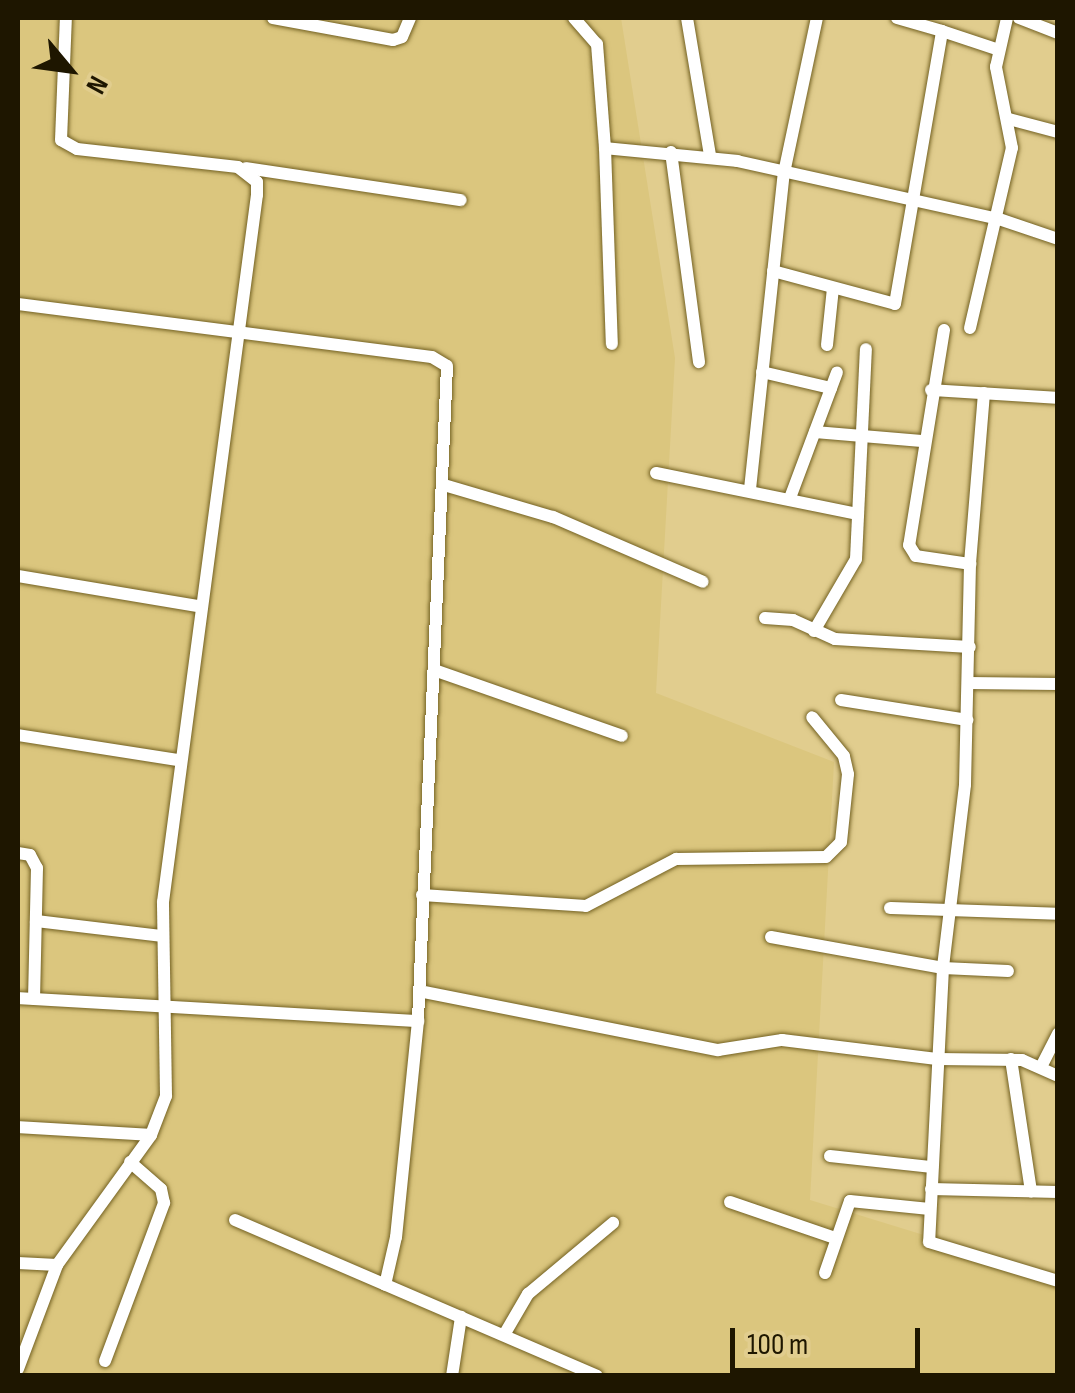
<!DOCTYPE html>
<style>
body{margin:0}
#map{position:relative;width:1075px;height:1393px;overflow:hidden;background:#e1cd8e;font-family:"Sofia Sans Condensed",sans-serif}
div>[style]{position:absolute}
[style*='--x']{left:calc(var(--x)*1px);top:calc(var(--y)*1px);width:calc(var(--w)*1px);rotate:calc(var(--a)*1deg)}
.built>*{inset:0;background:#dbc67e}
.roads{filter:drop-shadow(0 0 2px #736122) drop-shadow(0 0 2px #736122)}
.minor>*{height:12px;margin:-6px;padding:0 6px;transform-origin:6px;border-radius:6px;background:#fff}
span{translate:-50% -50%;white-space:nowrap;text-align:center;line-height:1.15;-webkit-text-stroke:8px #e1cd8e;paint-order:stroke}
.frame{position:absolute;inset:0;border:20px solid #1e1600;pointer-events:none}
.north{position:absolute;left:20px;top:20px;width:100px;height:100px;-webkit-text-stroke:8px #e1cd8e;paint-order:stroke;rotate:119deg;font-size:28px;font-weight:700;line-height:40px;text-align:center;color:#1e1600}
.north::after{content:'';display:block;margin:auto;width:35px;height:45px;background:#1e1600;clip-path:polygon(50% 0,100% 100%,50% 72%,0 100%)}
.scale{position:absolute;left:730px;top:1328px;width:190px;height:45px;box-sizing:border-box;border:5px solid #1e1600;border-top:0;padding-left:12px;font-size:30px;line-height:35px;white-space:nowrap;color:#1e1600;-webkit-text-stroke:8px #e1cd8e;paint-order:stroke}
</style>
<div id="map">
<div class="built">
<i style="clip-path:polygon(18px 18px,621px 18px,675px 358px,656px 693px,834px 762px,810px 1200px,1057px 1276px,1057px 1375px,18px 1375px)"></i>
</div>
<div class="roads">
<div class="minor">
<i style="--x:273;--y:18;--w:122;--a:10.4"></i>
<i style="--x:393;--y:40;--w:9;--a:-18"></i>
<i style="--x:402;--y:37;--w:21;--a:-67"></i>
<i style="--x:574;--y:18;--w:35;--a:49"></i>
<i style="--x:597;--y:44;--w:104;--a:85.6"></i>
<i style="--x:605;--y:148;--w:133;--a:5.6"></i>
<i style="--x:737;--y:161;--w:268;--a:12.5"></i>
<i style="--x:999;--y:219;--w:62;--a:18.7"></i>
<i style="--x:687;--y:18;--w:140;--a:80.5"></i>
<i style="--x:897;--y:18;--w:47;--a:16.1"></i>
<i style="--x:1019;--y:18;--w:42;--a:21"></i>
<i style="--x:1009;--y:119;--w:51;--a:14.9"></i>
<i style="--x:605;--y:148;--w:196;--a:88"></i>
<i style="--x:671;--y:152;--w:212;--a:82.4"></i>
<i style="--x:246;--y:168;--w:217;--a:8.5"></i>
<i style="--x:773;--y:271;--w:126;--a:15.1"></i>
<i style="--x:895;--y:304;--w:277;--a:-80.2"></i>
<i style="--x:942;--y:31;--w:57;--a:18.4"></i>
<i style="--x:18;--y:304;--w:417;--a:7.3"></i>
<i style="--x:432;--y:357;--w:17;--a:31"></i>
<i style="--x:447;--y:366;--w:656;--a:92.54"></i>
<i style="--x:418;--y:1021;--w:217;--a:95.8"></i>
<i style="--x:396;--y:1237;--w:49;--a:102.9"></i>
<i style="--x:970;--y:328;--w:185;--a:-76.9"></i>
<i style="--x:1012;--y:148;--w:83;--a:-101.2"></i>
<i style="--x:996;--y:67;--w:50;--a:-77.3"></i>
<i style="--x:944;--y:330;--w:218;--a:99.2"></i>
<i style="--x:909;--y:545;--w:13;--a:58"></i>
<i style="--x:916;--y:556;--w:55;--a:8.4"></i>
<i style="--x:827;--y:345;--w:57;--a:-84"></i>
<i style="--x:762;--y:372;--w:71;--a:13.1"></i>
<i style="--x:931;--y:390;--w:127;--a:3.6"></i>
<i style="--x:984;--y:393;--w:172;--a:94.7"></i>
<i style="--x:970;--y:564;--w:221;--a:91.3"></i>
<i style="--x:965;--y:785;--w:184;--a:96.9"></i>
<i style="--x:943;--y:968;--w:274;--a:92.9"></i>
<i style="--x:929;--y:1242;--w:135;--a:16.8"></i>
<i style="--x:815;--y:432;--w:107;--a:4.8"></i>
<i style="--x:656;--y:473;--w:205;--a:11.5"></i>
<i style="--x:444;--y:485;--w:114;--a:16.4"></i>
<i style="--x:553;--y:517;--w:163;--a:23.4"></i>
<i style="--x:750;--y:489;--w:318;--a:-83.9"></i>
<i style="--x:784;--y:173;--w:158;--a:-78"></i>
<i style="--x:790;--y:498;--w:134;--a:-69.5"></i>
<i style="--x:18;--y:576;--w:182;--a:9.5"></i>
<i style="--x:765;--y:618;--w:28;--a:4"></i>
<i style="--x:793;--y:620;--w:46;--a:24.3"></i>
<i style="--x:835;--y:639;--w:135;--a:3.4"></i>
<i style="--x:814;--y:631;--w:83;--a:-59.7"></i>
<i style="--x:856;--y:559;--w:210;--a:-87.3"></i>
<i style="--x:434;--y:670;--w:199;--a:19.3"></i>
<i style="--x:968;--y:683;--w:90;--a:0.6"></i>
<i style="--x:841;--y:700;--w:128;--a:9"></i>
<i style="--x:18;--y:735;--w:162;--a:8.9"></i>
<i style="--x:18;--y:853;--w:12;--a:9"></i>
<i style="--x:30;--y:855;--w:15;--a:62"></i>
<i style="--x:37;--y:868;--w:131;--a:91.3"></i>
<i style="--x:422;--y:895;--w:164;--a:3.8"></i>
<i style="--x:586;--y:906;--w:102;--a:-27.6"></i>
<i style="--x:676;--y:859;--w:150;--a:-0.8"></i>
<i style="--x:826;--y:857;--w:21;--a:-45"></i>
<i style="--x:841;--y:842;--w:68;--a:-84.1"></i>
<i style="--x:848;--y:774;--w:18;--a:-103"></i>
<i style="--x:844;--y:756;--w:50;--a:-129.4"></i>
<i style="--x:890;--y:908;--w:168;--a:2"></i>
<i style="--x:36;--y:921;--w:126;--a:6.8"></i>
<i style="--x:771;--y:937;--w:175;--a:10.2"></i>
<i style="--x:943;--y:968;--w:65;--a:2.6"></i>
<i style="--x:419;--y:991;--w:305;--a:11.2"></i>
<i style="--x:718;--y:1050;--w:65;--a:-8.9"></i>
<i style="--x:782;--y:1040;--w:156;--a:7"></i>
<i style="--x:937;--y:1059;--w:85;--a:0.7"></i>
<i style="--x:1022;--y:1060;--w:39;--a:24"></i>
<i style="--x:18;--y:998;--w:401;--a:3.3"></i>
<i style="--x:1011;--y:1059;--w:134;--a:81.4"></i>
<i style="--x:1041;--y:1067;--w:38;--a:-63"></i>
<i style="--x:18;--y:1127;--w:133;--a:3.4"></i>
<i style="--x:830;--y:1156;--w:103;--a:6.2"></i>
<i style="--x:931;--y:1189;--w:127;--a:1.4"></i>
<i style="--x:730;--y:1202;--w:111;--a:18.9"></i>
<i style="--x:235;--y:1220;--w:394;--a:23.3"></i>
<i style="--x:18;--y:1263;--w:39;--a:3"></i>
<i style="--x:825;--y:1273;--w:76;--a:-70.9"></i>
<i style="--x:850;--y:1201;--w:80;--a:5.7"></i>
<i style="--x:504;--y:1335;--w:48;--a:-59.7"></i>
<i style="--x:528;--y:1294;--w:111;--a:-39.9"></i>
<i style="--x:105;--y:1361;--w:169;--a:-69.5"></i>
<i style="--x:164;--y:1203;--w:14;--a:-102"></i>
<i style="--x:161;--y:1189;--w:41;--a:-138.9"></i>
<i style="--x:18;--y:1369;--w:111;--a:-69.4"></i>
<i style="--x:57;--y:1265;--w:160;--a:-54.1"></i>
<i style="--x:151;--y:1135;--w:42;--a:-69"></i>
<i style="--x:166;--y:1096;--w:194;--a:-90.9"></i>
<i style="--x:163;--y:902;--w:713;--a:-82.43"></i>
<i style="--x:257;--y:195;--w:13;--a:-90"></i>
<i style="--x:257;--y:182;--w:24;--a:-142"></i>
<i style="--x:238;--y:167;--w:162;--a:-173.6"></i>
<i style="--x:77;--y:149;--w:18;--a:-151"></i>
<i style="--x:61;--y:140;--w:122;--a:-87.7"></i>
<i style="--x:452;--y:1376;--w:60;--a:-81.3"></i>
</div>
</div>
<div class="frame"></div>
<div class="north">N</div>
<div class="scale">100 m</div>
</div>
